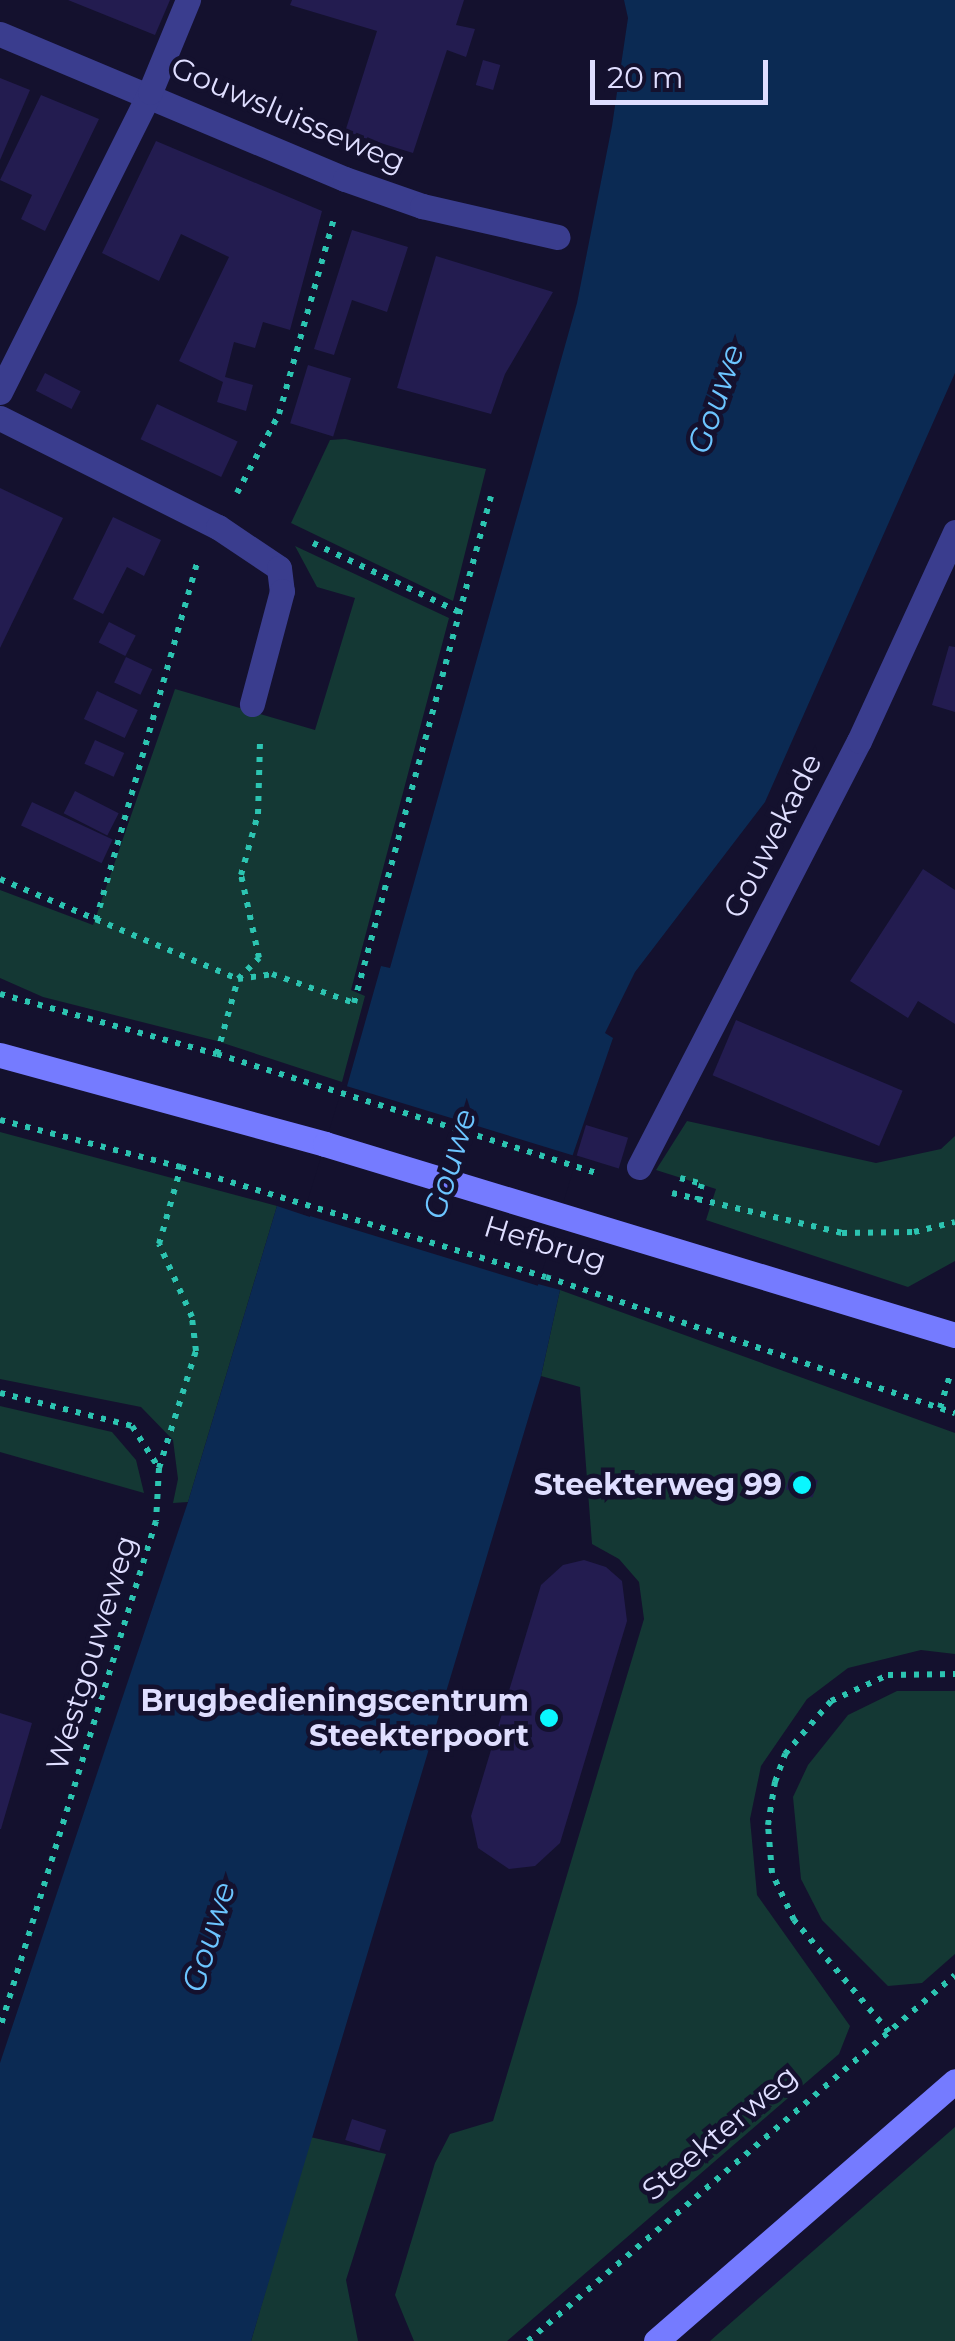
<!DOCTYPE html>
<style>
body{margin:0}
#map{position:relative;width:955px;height:2341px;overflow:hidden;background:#14112e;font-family:Montserrat,sans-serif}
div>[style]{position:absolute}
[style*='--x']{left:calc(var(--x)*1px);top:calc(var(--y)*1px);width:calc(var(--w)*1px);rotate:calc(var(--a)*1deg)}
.green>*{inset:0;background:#143834}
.water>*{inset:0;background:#0b2a53}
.pier>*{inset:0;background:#14112e;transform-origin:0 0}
.building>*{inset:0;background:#231c50;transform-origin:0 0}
.path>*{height:6px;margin-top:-3px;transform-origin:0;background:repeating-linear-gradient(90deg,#2cc4b1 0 5px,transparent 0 13px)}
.minor>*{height:25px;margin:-12.5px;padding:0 12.5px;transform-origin:12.5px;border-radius:12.5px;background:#3a3d8e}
.secondary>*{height:25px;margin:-12.5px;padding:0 12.5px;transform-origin:12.5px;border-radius:12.5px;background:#757bff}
.dots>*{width:28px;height:28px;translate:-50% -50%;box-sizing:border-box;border:5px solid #14112e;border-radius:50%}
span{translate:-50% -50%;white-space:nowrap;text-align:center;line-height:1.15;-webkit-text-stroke:9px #14112e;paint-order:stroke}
.street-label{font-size:30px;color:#dfdeff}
.poi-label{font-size:30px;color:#dfdeff;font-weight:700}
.right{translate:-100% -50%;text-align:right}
.water-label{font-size:32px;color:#6cc5ff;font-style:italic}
.scale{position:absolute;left:590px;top:60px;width:178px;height:45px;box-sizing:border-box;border:5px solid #dfdeff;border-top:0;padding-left:12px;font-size:30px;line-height:35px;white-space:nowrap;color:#dfdeff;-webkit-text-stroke:8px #14112e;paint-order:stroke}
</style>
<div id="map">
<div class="green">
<i style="clip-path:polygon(345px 439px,486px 469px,453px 601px,291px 523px,330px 440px)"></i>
<i style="clip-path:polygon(295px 546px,449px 618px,351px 990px,365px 996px,342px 1082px,217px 1041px,43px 997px,0 978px,0 890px,93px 925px,175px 689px,315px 730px,355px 598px,317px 587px)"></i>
<i style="clip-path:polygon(687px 1121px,876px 1163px,941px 1149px,955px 1136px,955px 1261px,908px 1287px,706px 1220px,716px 1189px,656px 1170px)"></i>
<i style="clip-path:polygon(0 1132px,277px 1206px,188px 1502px,173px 1503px,178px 1479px,173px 1440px,141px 1407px,0 1379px)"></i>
<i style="clip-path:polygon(560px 1290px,955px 1433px,955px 1654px,921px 1650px,848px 1668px,807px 1699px,761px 1766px,750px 1819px,757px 1895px,850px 2026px,839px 2054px,507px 2341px,414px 2341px,395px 2295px,435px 2163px,450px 2134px,493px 2121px,644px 1619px,639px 1582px,619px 1559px,592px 1544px,580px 1387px,541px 1376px)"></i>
<i style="clip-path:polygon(0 1406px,112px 1432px,136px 1460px,144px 1493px,0 1452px)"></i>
<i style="clip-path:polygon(897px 1691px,955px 1691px,955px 1954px,922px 1983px,888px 1986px,822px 1920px,801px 1879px,793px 1797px,808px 1765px,848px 1715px)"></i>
<i style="clip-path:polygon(955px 2127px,955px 2341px,710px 2341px)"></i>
<i style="clip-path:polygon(310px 2137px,386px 2154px,346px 2280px,358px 2341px,251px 2341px)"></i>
</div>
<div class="water">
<i style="clip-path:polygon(624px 0,955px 0,955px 373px,765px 802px,635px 972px,605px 1033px,613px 1038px,571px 1160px,538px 1284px,560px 1290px,541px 1376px,251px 2341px,0 2341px,0 2063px,188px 1502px,277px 1206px,310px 1217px,381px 966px,390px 968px,577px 303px,612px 126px,628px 18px)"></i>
</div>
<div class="pier">
<i style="left:343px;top:1085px;width:245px;height:135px;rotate:17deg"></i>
</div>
<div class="building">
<i style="clip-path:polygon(68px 0,170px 0,155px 35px)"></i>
<i style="clip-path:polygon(292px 0,464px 0,456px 25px,475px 29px,466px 57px,447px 50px,413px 153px,345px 132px,377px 31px,290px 5px)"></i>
<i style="left:483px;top:60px;width:18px;height:26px;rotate:16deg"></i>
<i style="clip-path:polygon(0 78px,30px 90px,0 160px)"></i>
<i style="clip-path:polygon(41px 95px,99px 119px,45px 231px,21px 219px,32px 195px,0 180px)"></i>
<i style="clip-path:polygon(156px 141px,322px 211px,290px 330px,263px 322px,255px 348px,234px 342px,225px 377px,253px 385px,246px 411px,217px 402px,223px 382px,179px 361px,229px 257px,181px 234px,159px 281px,102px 253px)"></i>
<i style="clip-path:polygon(352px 230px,408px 247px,387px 312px,352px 300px,334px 355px,314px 349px)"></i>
<i style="clip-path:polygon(436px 256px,553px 292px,505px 374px,491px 414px,397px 388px)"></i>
<i style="left:308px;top:365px;width:45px;height:61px;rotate:17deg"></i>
<i style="left:45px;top:373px;width:40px;height:20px;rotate:27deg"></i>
<i style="left:157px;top:404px;width:89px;height:39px;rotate:25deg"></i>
<i style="clip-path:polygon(0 488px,63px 518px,0 648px)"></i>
<i style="clip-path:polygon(113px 517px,161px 540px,144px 576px,127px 567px,103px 614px,73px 599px)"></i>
<i style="left:109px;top:622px;width:30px;height:23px;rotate:27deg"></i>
<i style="clip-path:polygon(949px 646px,955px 647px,955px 712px,932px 705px)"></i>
<i style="left:126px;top:657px;width:29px;height:28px;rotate:25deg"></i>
<i style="left:97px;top:691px;width:45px;height:31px;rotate:25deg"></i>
<i style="left:95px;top:740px;width:32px;height:26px;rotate:24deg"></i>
<i style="left:75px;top:791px;width:49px;height:25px;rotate:27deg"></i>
<i style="left:32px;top:802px;width:89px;height:26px;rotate:25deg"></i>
<i style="clip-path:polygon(923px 869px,955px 890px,955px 1024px,918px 1001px,908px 1018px,850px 981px)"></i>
<i style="left:736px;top:1020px;width:181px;height:60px;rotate:23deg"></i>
<i style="left:586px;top:1125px;width:44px;height:32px;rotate:17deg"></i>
<i style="left:791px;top:1472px;width:28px;height:18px;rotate:17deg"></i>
<i style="clip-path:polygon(584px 1560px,606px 1567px,622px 1581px,627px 1621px,560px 1843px,535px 1866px,509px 1869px,478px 1848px,471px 1816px,541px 1585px,563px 1565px)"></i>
<i style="clip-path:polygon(0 1713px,32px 1723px,1px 1829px,0 1829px)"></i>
<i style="left:352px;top:2119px;width:36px;height:22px;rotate:18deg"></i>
</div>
<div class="path">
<i style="--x:237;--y:493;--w:89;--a:-62"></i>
<i style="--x:279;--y:414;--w:204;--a:-74.3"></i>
<i style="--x:313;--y:543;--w:161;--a:25.3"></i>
<i style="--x:0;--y:879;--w:258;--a:22.8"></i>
<i style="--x:238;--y:979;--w:34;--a:-8"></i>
<i style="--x:272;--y:974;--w:87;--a:19.5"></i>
<i style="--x:354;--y:1003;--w:525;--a:-74.88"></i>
<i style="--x:96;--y:920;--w:370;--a:-74.2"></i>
<i style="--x:0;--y:994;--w:225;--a:15.5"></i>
<i style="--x:217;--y:1054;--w:398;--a:17.4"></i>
<i style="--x:217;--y:1054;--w:78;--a:-74.4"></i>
<i style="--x:238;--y:979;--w:30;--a:-45"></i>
<i style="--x:259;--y:958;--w:85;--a:-102.2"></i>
<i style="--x:241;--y:875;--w:63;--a:-74.4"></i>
<i style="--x:258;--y:814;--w:71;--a:-88.4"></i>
<i style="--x:0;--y:1120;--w:187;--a:14.6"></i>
<i style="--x:181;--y:1167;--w:381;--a:16.8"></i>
<i style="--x:546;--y:1277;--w:431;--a:18.4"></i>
<i style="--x:680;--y:1178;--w:23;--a:15"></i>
<i style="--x:702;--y:1184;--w:17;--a:107"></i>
<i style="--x:672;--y:1193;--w:175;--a:13.2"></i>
<i style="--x:842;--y:1233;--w:72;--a:-0.8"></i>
<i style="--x:914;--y:1232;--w:42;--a:-13.7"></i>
<i style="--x:0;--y:1393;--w:136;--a:14"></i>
<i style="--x:132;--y:1426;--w:50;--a:57.3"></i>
<i style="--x:159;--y:1468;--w:53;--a:93.2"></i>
<i style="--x:156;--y:1521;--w:530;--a:107.1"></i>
<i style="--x:940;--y:1408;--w:34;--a:-73"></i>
<i style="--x:159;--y:1468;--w:123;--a:-72.5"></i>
<i style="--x:196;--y:1351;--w:34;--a:-97"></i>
<i style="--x:192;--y:1317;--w:80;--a:-114.3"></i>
<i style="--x:159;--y:1244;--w:80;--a:-74.1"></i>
<i style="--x:889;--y:2032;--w:147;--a:-130.3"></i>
<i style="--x:794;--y:1920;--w:52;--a:-115.1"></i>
<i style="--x:772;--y:1873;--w:48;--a:-94.8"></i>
<i style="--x:768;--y:1825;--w:44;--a:-80.8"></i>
<i style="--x:775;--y:1782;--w:30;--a:-70"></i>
<i style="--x:785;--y:1754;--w:70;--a:-49"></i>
<i style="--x:831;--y:1701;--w:63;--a:-24.5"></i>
<i style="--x:888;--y:1675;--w:67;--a:-0.9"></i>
<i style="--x:528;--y:2341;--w:562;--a:-40.6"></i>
</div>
<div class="minor">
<i style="--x:0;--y:34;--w:374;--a:22.8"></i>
<i style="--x:345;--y:179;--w:82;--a:19.3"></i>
<i style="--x:422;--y:206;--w:139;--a:12.9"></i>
<i style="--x:0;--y:392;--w:335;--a:-63.4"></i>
<i style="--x:150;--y:92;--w:100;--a:-67.6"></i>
<i style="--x:0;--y:418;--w:244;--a:26.6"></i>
<i style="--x:218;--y:527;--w:73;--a:33.9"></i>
<i style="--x:279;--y:568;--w:23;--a:83"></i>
<i style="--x:282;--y:591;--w:117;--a:104.9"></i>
<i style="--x:639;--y:1167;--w:479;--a:-62.7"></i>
<i style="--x:859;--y:741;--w:230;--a:-65.3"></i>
</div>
<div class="secondary">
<i style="--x:0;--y:1055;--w:337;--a:15.3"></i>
<i style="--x:325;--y:1144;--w:658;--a:16.87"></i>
<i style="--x:656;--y:2341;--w:396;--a:-41"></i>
</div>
<div class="dots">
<i style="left:802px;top:1485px;background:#0af7ff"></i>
<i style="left:549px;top:1718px;background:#0af7ff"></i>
</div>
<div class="street-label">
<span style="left:288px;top:115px;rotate:23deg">Gouwsluisseweg</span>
<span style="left:773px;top:836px;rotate:-63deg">Gouwekade</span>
<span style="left:545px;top:1244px;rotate:17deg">Hefbrug</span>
<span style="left:92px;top:1653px;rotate:-73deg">Westgouweweg</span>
<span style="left:720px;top:2133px;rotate:-40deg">Steekterweg</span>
</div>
<div class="poi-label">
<span class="right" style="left:782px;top:1485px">Steekterweg 99</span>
<span class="right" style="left:529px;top:1718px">Brugbedieningscentrum<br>Steekterpoort</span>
</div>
<div class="water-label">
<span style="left:716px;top:399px;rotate:-71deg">Gouwe</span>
<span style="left:450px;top:1164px;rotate:-73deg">Gouwe</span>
<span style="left:209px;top:1937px;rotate:-73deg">Gouwe</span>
</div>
<div class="scale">20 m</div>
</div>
